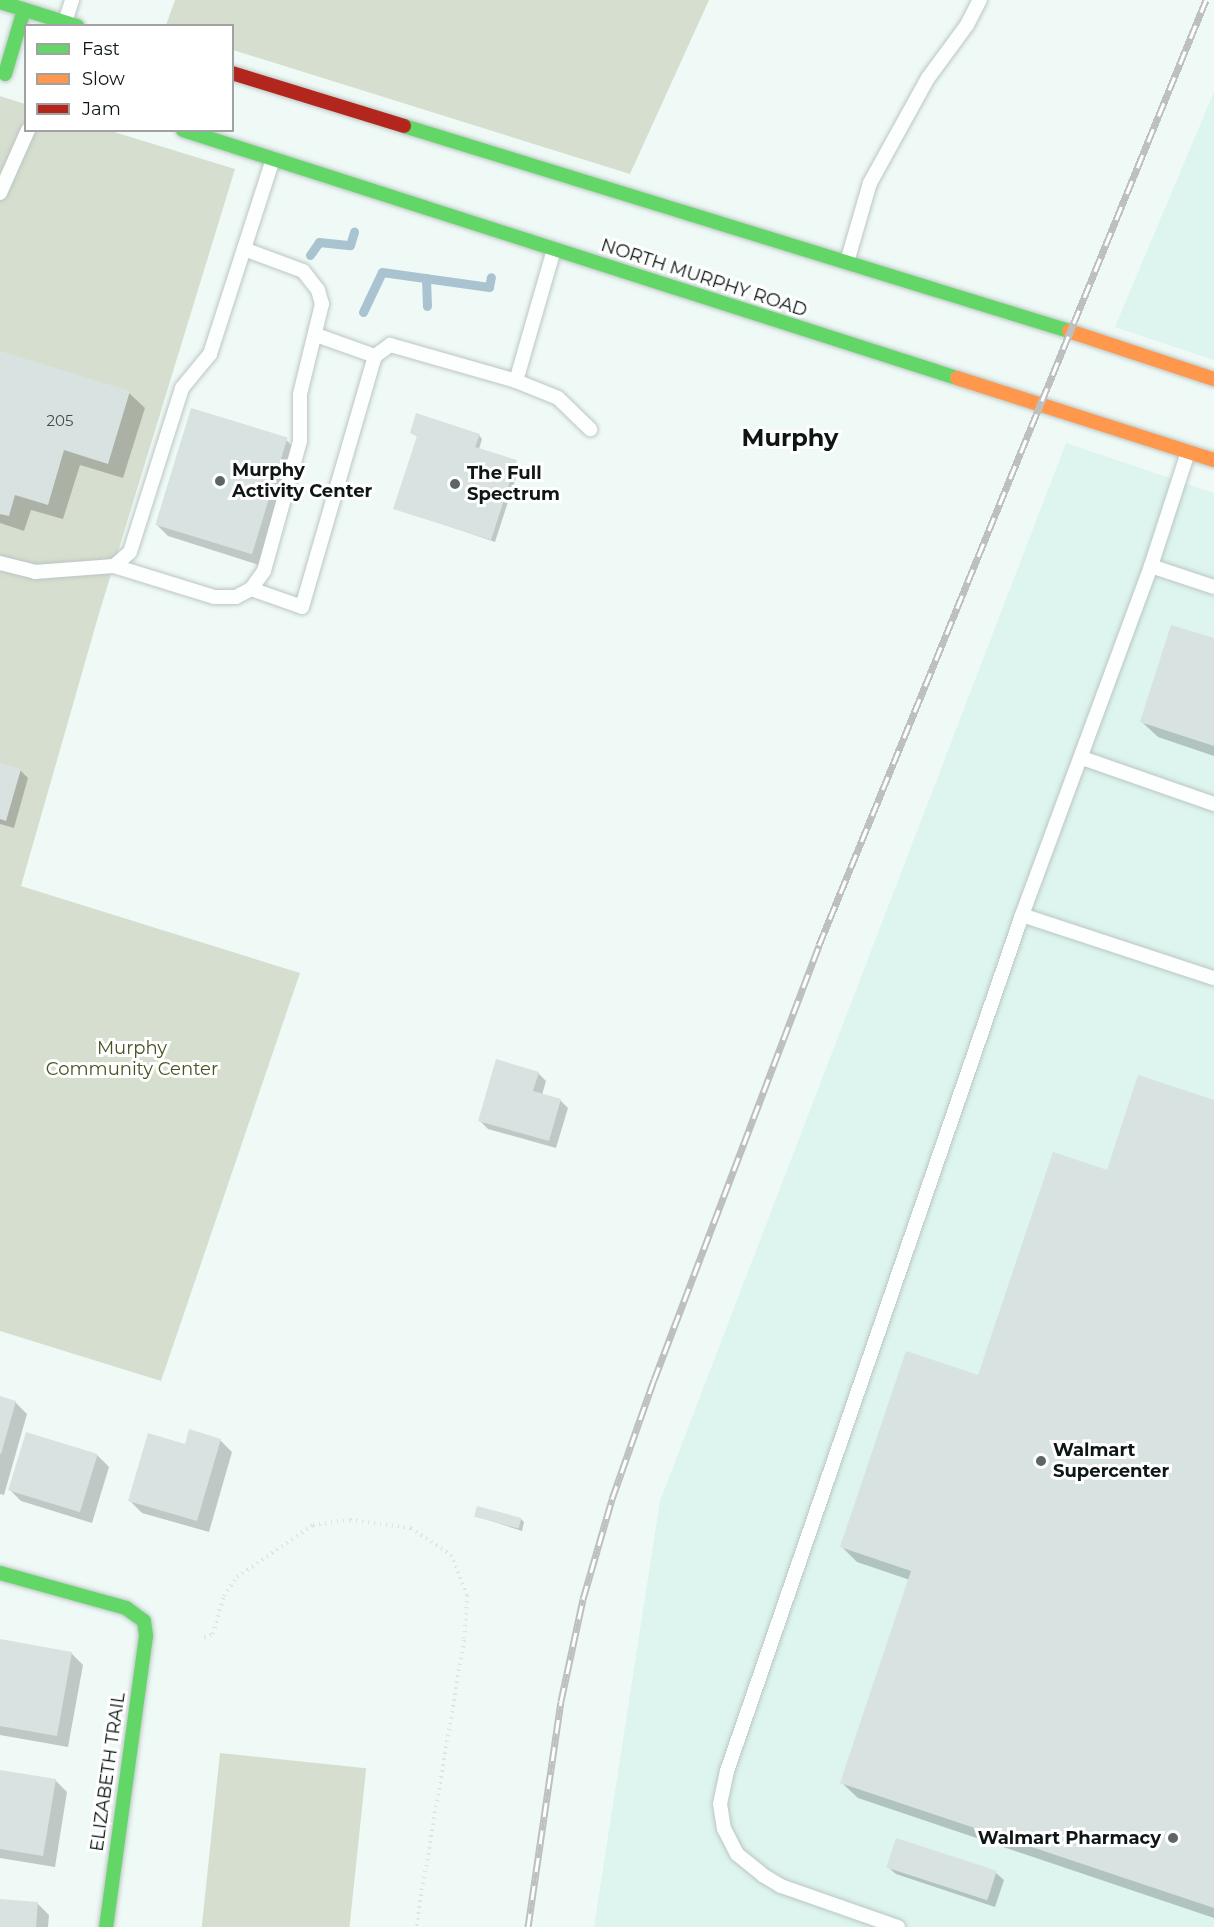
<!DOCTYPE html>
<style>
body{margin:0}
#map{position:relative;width:1214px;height:1927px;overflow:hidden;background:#effaf7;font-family:Montserrat,sans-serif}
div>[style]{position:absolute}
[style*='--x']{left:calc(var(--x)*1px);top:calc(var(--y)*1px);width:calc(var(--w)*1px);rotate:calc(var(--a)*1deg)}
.built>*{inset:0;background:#ddf4ef}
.green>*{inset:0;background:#d6dfcf;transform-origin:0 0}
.shadow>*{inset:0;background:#0003}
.stream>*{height:9px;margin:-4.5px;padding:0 4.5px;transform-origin:4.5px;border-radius:4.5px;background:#a9c3d0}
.building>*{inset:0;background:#d8e2e1;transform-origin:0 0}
.path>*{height:4px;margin-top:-2px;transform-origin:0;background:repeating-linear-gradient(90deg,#e0e4e3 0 1.5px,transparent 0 6px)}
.roads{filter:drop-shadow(0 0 2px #bcc6c3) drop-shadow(0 0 2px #bcc6c3)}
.lane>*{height:14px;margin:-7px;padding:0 7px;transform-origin:7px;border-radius:7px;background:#fdfefe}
.fast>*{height:14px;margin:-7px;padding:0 7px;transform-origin:7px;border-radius:7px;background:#63d668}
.slow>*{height:14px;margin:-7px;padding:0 7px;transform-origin:7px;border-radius:7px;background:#ff974d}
.jam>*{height:14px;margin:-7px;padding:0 7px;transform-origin:7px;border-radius:7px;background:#b3261e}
.rail>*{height:7px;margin-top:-3.5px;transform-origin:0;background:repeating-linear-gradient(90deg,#fff 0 14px,#bdc0bf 0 28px);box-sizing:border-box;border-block:2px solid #bdc0bf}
.dots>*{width:16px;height:16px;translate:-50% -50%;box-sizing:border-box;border:3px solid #fff;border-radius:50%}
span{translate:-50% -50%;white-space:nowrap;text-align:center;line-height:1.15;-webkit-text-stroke:6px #fff;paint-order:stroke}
.number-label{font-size:15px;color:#424b49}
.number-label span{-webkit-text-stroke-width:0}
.street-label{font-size:18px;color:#0e1715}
.poi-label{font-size:18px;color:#0e1715;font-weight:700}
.left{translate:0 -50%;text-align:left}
.right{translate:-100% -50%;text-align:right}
.park-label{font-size:18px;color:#475420}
.district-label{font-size:24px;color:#0e1715;font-weight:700}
.legend{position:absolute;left:24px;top:24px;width:210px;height:108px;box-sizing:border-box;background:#fff;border:2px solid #9fa2a1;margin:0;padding:8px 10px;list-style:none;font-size:18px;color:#0e1715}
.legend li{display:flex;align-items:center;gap:12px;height:30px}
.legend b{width:30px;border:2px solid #9fa2a1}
</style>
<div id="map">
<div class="built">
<i style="clip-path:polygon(1214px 92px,1214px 360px,1115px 327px)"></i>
<i style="clip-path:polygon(1066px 443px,1214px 493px,1214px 1927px,594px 1927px,660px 1501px)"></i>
</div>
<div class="green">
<i style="clip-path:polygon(175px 0,709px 0,630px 174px,233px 50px,232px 26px,166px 25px)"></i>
<i style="clip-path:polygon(0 96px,25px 104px,26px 130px,111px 131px,235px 169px,98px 617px,21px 886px,300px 973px,161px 1381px,0 1331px)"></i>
<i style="left:220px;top:1753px;width:147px;height:175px;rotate:6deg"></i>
</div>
<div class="shadow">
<i style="clip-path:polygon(0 353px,129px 393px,145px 408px,123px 478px,80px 465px,63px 519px,31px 510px,24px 531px,0 523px)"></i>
<i style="clip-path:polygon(411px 433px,479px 435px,482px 439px,479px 449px,520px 465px,495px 542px,395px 508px,418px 437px)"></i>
<i style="clip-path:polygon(286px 440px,298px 451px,262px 566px,168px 536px,156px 524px)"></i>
<i style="clip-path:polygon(1214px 640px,1214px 756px,1158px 737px,1142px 722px)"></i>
<i style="clip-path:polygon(0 765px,20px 770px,28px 778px,14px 828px,0 824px)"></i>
<i style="clip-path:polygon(538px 1073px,546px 1081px,542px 1095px,560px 1100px,568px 1108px,556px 1148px,488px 1129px,480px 1121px)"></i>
<i style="clip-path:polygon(1214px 1102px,1214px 1918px,858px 1798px,842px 1783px,910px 1580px,857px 1562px,842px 1547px,979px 1377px,1108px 1172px)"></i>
<i style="clip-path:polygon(0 1398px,15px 1402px,27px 1414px,4px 1495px,0 1494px)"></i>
<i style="clip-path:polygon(220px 1440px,232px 1452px,209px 1532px,142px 1513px,130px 1501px,186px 1446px)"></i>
<i style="clip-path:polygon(97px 1455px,109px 1467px,92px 1523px,21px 1501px,10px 1490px)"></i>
<i style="clip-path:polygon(476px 1516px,521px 1519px,524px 1522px,522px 1531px)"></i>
<i style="clip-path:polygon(0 1641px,71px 1653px,83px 1665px,68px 1747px,0 1735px)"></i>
<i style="clip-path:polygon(0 1771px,55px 1780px,67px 1792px,55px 1867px,0 1858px)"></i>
<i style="clip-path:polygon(888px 1867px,996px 1873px,1004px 1880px,995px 1907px,896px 1874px)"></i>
<i style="clip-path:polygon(0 1901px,37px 1903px,49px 1915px,48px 1927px,0 1927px)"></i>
</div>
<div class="stream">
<i style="--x:310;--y:255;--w:16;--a:-55"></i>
<i style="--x:319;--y:242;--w:31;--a:6"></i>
<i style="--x:350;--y:245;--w:14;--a:-73"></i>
<i style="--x:426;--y:278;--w:28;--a:88"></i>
<i style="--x:363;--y:312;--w:44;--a:-64.6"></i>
<i style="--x:382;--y:272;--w:108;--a:8"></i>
<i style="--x:489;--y:287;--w:10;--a:-79"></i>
</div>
<div class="building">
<i style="clip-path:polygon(0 351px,130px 391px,108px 464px,64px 450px,48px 505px,15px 495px,9px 516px,0 514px)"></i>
<i style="left:191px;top:408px;width:101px;height:122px;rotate:17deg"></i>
<i style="clip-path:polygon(416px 413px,480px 434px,475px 447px,517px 460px,491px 540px,393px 509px,417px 436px,410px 433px)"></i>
<i style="clip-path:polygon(1171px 625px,1214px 638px,1214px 746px,1140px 722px)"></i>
<i style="clip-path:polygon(0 763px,21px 769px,6px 821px,0 819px)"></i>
<i style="clip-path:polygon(496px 1059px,539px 1072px,533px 1091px,561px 1099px,549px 1141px,478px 1121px)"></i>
<i style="clip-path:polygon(1138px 1075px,1214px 1100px,1214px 1908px,840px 1783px,911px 1571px,840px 1547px,906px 1351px,978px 1375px,1053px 1152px,1107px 1170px)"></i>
<i style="clip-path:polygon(0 1396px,16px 1401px,1px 1454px,0 1454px)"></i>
<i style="clip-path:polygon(189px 1429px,221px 1439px,197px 1521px,128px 1501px,148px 1433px,185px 1444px)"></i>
<i style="left:26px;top:1432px;width:75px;height:61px;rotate:17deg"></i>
<i style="left:477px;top:1506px;width:46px;height:11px;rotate:15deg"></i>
<i style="clip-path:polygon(0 1639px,72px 1652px,57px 1736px,0 1726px)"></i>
<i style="clip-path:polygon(0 1770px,56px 1779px,43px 1856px,0 1849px)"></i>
<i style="left:896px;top:1838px;width:106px;height:31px;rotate:18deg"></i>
<i style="clip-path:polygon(0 1899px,38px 1902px,36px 1927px,0 1927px)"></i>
</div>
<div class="path">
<i style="--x:204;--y:1637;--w:9;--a:-18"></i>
<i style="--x:213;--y:1634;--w:40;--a:-74"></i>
<i style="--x:224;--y:1596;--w:23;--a:-56"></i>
<i style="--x:237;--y:1577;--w:92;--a:-34.4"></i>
<i style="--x:313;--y:1525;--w:37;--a:-8"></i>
<i style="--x:350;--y:1520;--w:62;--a:7.5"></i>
<i style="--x:411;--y:1528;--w:48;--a:34"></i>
<i style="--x:451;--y:1555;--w:43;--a:68.2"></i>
<i style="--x:467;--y:1595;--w:45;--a:93.8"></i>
<i style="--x:464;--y:1640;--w:291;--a:99.5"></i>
</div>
<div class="roads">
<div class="lane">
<i style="--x:65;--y:22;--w:23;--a:-72"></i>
<i style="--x:0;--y:193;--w:69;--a:-66"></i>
<i style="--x:847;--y:262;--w:82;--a:-73.8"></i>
<i style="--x:870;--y:183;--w:120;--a:-61.1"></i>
<i style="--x:928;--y:78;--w:66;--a:-53.7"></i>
<i style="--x:967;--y:25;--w:28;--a:-63"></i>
<i style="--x:316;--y:335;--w:63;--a:19.6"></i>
<i style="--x:516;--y:381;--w:45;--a:22"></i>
<i style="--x:558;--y:398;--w:45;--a:44.1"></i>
<i style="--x:0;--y:563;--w:36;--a:14"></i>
<i style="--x:35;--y:572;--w:79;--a:-4.3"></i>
<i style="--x:114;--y:566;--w:21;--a:-41"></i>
<i style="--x:130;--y:552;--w:172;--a:-72.4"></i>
<i style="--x:182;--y:388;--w:44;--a:-50.5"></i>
<i style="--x:210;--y:354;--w:205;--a:-72.1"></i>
<i style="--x:114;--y:566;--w:105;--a:17.2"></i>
<i style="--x:214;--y:597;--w:22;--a:0"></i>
<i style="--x:236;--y:597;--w:17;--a:-28"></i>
<i style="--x:251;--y:589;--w:22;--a:-54"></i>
<i style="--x:264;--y:571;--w:135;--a:-74.5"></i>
<i style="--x:300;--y:441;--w:47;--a:-90"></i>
<i style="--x:300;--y:394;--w:93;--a:-76.3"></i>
<i style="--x:322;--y:304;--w:15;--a:-106"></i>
<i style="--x:318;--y:290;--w:24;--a:-128"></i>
<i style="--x:303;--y:271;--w:63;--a:-159.6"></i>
<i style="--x:1151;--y:566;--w:66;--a:18.4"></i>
<i style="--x:251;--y:589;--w:54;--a:19.4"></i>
<i style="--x:302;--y:607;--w:261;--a:-73.8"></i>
<i style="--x:375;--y:356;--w:19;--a:-36"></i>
<i style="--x:390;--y:345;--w:131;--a:15.9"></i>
<i style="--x:516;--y:381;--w:137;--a:-73.9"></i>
<i style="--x:1082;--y:758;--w:140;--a:19.2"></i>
<i style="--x:1022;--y:915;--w:202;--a:18.2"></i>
<i style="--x:898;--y:1927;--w:124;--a:-160.7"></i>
<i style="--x:781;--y:1886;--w:21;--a:-149"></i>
<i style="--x:763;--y:1875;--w:33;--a:-141"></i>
<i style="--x:737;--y:1854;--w:28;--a:-117"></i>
<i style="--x:724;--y:1829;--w:25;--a:-99"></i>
<i style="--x:720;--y:1804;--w:34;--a:-78"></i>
<i style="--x:727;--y:1771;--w:905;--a:-70.98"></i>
<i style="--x:1022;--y:915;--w:372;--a:-69.7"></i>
<i style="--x:1151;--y:566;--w:120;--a:-72"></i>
</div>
<div class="fast">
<i style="--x:0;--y:2;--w:81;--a:17.3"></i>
<i style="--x:5;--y:74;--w:67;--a:-73.5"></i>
<i style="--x:404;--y:126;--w:696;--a:17.13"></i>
<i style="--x:183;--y:130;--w:813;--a:17.77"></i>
<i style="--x:0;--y:1573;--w:131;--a:15.5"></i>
<i style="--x:126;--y:1608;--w:22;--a:36"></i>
<i style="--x:144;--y:1621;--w:15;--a:82"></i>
<i style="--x:146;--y:1636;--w:294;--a:97.8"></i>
</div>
<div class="slow">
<i style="--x:1069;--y:331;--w:153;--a:18.3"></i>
<i style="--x:957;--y:378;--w:270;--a:17.7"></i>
</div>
<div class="jam">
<i style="--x:232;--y:73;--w:180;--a:17.1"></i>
</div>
</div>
<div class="rail">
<i style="--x:528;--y:1927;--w:228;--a:-81.7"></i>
<i style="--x:561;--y:1701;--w:104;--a:-77.8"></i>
<i style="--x:583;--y:1599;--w:104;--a:-73.8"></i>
<i style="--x:612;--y:1499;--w:126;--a:-70.6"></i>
<i style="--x:654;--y:1380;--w:465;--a:-69.2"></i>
<i style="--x:819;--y:945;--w:1021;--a:-67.73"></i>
</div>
<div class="dots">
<i style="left:220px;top:481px;background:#5d6664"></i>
<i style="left:455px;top:484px;background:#5d6664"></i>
<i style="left:1041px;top:1461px;background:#5d6664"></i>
<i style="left:1173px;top:1838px;background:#5d6664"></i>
</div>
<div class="number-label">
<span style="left:60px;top:421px">205</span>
</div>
<div class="street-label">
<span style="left:704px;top:278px;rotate:18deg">NORTH MURPHY ROAD</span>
<span style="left:108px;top:1772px;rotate:-82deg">ELIZABETH TRAIL</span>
</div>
<div class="poi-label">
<span class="left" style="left:232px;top:481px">Murphy<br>Activity Center</span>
<span class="left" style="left:467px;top:484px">The Full<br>Spectrum</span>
<span class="left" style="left:1053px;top:1461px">Walmart<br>Supercenter</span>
<span class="right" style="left:1161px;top:1838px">Walmart Pharmacy</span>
</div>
<div class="park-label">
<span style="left:132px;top:1059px">Murphy<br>Community Center</span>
</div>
<div class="district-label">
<span style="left:790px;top:438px">Murphy</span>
</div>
<ul class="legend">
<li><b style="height:8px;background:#63d668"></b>Fast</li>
<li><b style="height:8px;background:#ff974d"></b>Slow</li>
<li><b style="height:8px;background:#b3261e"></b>Jam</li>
</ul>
</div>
